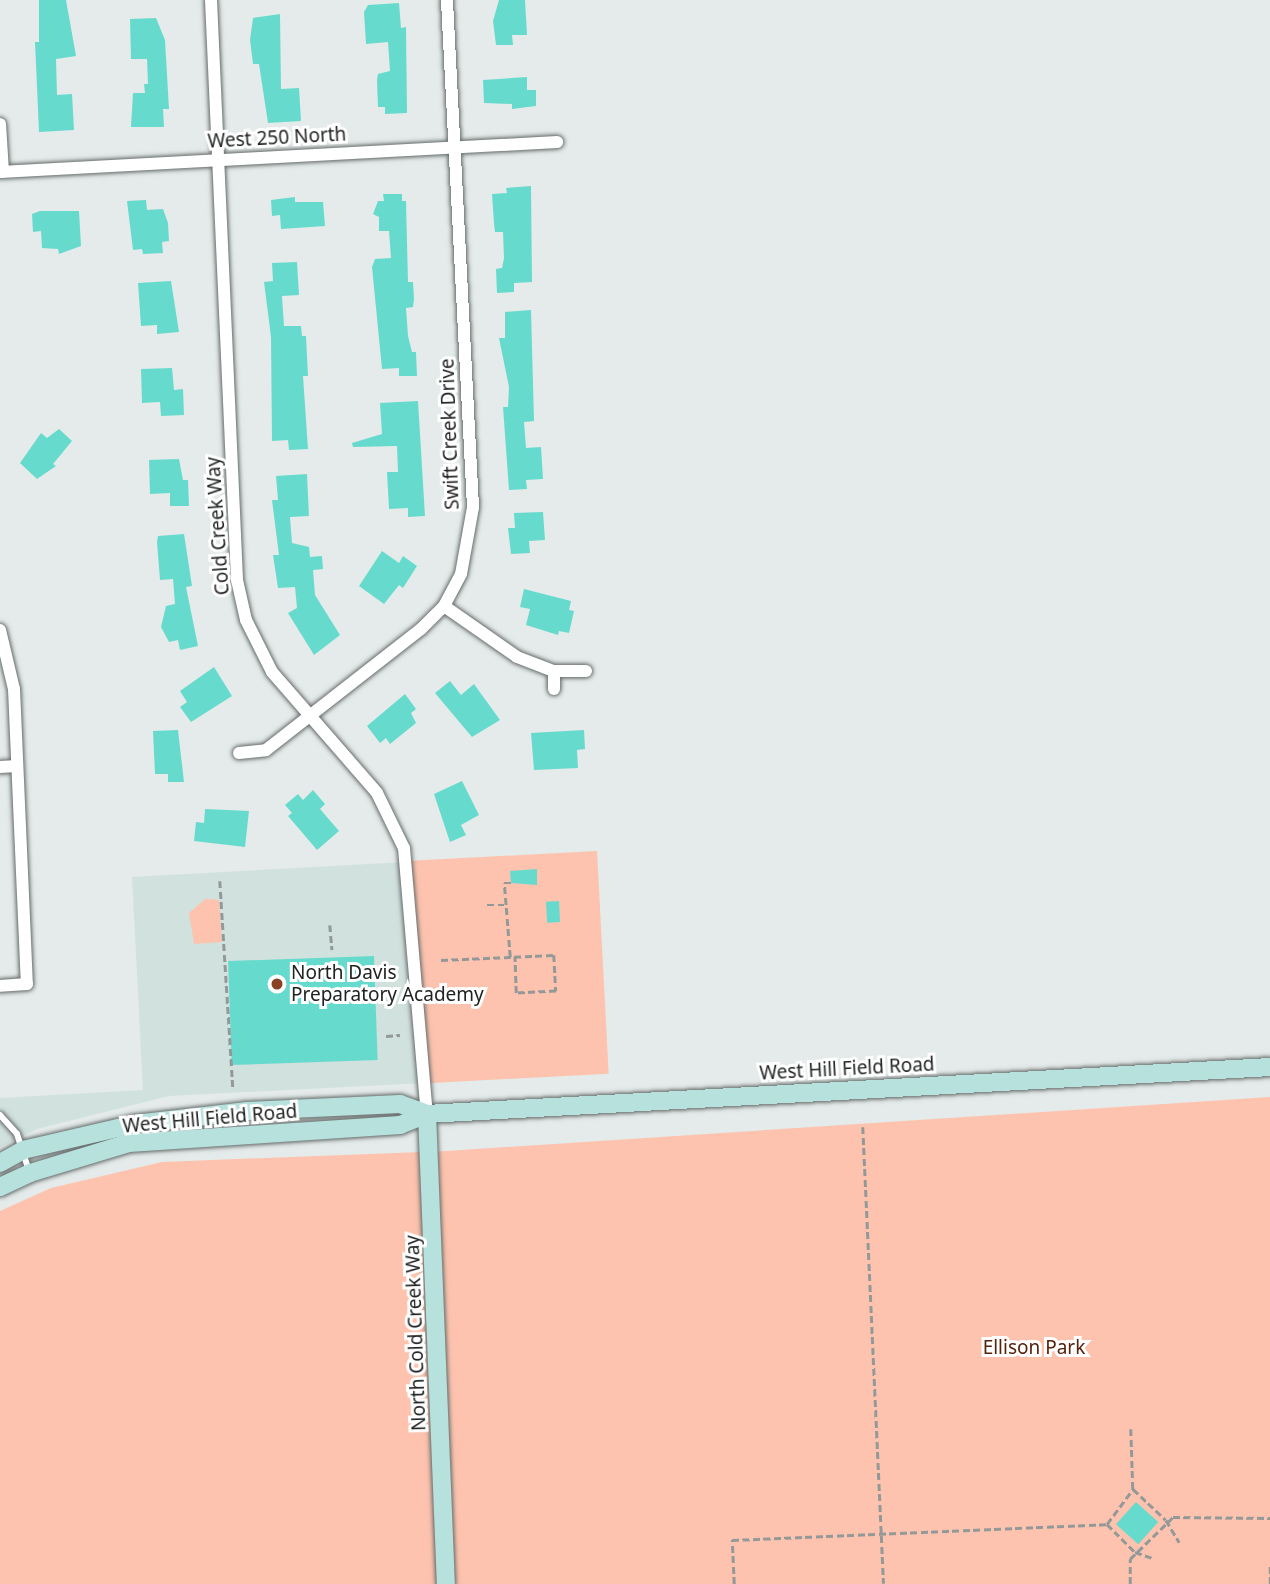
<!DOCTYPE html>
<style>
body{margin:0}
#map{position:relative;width:1270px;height:1584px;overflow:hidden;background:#e4ebea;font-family:"Noto Sans",sans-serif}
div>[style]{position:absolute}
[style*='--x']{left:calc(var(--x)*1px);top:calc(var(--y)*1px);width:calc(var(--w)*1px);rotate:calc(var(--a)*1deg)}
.built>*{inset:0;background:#d1e1de}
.green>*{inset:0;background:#fdc3ae;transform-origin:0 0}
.building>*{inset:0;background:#66dbcd;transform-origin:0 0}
.path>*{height:2.5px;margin-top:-1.25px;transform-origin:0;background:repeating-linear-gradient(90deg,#939998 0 7px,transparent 0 10.5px)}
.roads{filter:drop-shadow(0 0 2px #666c6b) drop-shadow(0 0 2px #666c6b)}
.lane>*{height:6px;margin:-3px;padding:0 3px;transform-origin:3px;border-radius:3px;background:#fff}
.street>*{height:12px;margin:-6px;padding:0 6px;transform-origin:6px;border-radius:6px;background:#fff}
.secondary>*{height:18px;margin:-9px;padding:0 9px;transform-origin:9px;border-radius:9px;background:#b6e1dd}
.dots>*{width:19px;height:19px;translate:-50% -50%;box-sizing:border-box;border:4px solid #fff;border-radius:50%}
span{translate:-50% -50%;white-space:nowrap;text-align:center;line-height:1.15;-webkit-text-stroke:6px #fff;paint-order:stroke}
.street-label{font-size:19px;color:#202322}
.poi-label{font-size:19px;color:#202322}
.left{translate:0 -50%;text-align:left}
.park-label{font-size:19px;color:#55220d}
</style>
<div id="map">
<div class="built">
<i style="clip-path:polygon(406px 862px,426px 1083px,169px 1096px,37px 1129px,0 1147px,0 1098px,143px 1090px,132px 877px)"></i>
</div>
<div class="green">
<i style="left:597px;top:851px;width:223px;height:191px;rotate:87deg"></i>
<i style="clip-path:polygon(205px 899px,219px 900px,222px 942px,194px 944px,189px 913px)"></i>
<i style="clip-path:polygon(1270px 1097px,1270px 1584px,0 1584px,0 1211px,51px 1188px,162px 1162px,447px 1151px)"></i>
</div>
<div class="building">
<i style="clip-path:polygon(39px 0,66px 0,76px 56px,56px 59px,57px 95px,72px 94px,74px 130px,39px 132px,35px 42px,39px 42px)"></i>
<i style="clip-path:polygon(499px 0,525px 0,527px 35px,512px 35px,513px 45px,496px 45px,493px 21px)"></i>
<i style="clip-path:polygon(399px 3px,401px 28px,406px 27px,407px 113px,385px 114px,385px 107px,378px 107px,377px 80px,378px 74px,390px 71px,388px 42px,366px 44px,364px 12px,368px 5px)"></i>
<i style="clip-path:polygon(280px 14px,281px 89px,299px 88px,301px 121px,268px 123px,259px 64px,253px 64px,250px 40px,253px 18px)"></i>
<i style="clip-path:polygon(156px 18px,165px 40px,169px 109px,163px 109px,164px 127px,131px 127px,133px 93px,145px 93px,144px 84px,148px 84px,147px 59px,131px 59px,130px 19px)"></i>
<i style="clip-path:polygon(527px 77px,527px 90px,536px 90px,536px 106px,512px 109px,512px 104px,484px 103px,483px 80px)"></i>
<i style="clip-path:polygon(531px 186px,532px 282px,514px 283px,514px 292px,497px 293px,496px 269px,502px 268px,504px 258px,503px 232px,495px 232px,494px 224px,492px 194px,507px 193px,506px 188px)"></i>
<i style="clip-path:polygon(383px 194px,402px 194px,402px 201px,406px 201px,408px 282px,413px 282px,414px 299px,413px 307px,406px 308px,408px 336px,412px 352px,416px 352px,417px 376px,399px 376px,399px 368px,382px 369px,372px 267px,375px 259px,391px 258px,389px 231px,379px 231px,379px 217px,373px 214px,378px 201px,384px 201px)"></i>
<i style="clip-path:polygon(295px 197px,295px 202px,323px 202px,325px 226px,281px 229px,280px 215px,272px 216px,271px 200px)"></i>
<i style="clip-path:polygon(146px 200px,147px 210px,163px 209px,168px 223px,169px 241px,162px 242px,163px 253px,143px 254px,142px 249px,133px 250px,127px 201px)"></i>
<i style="clip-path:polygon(40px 211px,79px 211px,81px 246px,59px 254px,58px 249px,42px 248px,41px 231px,33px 232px,32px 214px)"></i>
<i style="clip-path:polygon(297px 262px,299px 295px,282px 296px,284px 326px,301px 326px,302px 336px,306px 336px,308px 376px,303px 376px,308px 449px,289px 450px,288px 440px,272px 441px,271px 337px,264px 282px,273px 281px,272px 263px)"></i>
<i style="clip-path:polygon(171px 281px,179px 332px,157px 334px,157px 325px,141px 326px,138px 283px)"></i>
<i style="clip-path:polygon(531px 310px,534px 421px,524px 422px,526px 448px,541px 447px,543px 479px,526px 480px,527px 489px,509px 490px,503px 407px,508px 407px,509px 387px,499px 338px,505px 338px,505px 312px)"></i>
<i style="clip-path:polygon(172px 368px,174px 390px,183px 389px,184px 415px,161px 416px,160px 402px,142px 403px,141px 369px)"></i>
<i style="clip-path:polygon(418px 401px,425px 516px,408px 517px,408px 508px,389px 509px,387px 472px,398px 472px,397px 446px,353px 447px,352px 443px,382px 434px,380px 403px)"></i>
<i style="clip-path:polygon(59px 429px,72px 441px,53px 464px,56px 466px,37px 479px,20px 463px,41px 433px,47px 438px)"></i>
<i style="clip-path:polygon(179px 459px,183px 480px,188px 480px,189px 506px,170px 506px,170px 493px,150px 494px,149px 460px)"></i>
<i style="clip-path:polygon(307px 474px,309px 516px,290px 517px,292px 543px,309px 547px,310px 557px,322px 556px,323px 569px,313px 570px,315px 595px,340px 635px,314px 655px,288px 613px,297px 608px,295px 587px,278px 588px,273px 555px,279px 555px,272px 500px,278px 500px,276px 476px)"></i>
<i style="clip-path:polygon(543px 512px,545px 540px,529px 541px,530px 553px,511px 554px,508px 528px,515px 528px,514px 513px)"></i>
<i style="clip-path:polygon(184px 534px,192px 586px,186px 587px,198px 646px,180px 650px,178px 640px,169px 642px,161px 627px,166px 606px,175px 604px,173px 579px,160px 580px,157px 542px,158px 536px)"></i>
<i style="clip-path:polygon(382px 551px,399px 563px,403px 556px,417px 566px,403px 588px,399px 585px,384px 604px,359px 586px)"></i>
<i style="clip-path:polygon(524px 589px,571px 601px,569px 610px,574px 611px,569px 633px,559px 631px,558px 635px,526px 625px,530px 609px,520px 607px)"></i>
<i style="clip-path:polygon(214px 667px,232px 696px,191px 722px,180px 707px,187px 702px,180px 691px)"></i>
<i style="clip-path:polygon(450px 681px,461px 695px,474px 684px,500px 720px,472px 737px,435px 693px)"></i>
<i style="clip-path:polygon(405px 694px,416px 709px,411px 713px,416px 723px,390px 744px,386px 738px,380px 743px,367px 726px)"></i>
<i style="clip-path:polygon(178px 730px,184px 782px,168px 782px,168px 774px,155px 774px,153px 731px)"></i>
<i style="clip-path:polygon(584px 730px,585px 749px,577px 750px,578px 768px,534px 770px,531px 733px)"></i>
<i style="clip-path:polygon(462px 781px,479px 815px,461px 825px,466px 835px,450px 842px,434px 794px)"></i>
<i style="clip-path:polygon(313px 790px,325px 804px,320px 809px,339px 831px,317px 850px,288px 816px,292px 813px,285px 805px,298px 794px,303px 800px)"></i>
<i style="clip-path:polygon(205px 809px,249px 811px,245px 847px,194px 841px,196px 822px,204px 823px)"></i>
<i style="clip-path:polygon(537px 869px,537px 885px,511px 883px,510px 871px)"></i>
<i style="left:559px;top:901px;width:21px;height:13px;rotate:87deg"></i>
<i style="left:374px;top:956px;width:104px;height:146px;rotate:88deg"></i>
<i style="left:1136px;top:1502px;width:30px;height:30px;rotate:42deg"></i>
</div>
<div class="path">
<i style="--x:220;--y:881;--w:208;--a:86.4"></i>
<i style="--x:487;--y:905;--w:17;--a:0"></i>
<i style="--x:330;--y:925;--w:25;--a:85"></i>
<i style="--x:510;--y:957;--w:74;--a:-94.6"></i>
<i style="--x:504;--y:883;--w:10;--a:0"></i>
<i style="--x:441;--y:960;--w:113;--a:-2.5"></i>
<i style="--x:554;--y:955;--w:36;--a:87"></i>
<i style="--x:556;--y:991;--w:40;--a:177.1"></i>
<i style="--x:516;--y:993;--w:36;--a:-92"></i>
<i style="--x:386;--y:1036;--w:14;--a:-4"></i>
<i style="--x:863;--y:1127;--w:457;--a:87.4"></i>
<i style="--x:1131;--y:1429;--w:60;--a:88.1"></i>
<i style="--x:1133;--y:1489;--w:45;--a:43.2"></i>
<i style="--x:1166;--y:1520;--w:26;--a:59"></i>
<i style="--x:1107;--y:1524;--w:40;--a:45"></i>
<i style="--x:1135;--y:1552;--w:18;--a:19"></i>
<i style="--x:734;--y:1584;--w:44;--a:-92.6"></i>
<i style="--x:732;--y:1540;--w:375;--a:-2.4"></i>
<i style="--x:1107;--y:1524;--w:44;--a:-53.4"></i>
<i style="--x:1130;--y:1584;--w:25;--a:-90"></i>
<i style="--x:1130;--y:1559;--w:60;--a:-44.3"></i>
<i style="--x:1173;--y:1517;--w:97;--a:0.6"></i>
<i style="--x:1270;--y:1584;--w:21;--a:-90"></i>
</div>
<div class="roads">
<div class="lane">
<i style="--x:0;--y:1115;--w:25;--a:48"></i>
<i style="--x:17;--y:1134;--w:38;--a:72"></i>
</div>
<div class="street">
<i style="--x:211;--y:0;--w:581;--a:87.43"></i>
<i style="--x:237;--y:580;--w:41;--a:77.3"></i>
<i style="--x:246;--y:620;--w:58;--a:63.4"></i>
<i style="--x:272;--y:672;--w:160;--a:49"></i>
<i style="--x:377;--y:793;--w:61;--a:63.9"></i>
<i style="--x:404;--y:848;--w:267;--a:85.1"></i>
<i style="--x:0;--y:124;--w:48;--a:86.4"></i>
<i style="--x:0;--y:172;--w:558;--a:-3.08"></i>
<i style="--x:444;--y:606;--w:89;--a:34.9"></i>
<i style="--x:517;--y:657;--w:40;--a:21"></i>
<i style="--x:554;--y:671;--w:32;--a:0"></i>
<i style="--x:0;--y:630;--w:61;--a:76.7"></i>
<i style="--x:14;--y:689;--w:295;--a:87.5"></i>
<i style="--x:27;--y:984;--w:27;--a:176"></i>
<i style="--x:554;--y:689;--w:18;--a:-90"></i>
<i style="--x:239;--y:753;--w:27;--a:-6"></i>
<i style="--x:266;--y:750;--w:197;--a:-38"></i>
<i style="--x:421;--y:629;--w:33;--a:-45"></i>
<i style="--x:444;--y:606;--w:36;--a:-62"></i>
<i style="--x:461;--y:574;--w:68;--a:-79.8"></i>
<i style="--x:473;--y:507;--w:508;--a:-92.94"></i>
<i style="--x:0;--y:767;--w:17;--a:-3"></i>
</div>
<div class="secondary">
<i style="--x:427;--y:1114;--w:470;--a:87.7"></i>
<i style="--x:0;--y:1163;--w:26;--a:-29"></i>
<i style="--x:23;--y:1150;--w:115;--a:-13.1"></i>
<i style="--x:135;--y:1124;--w:113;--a:-6.6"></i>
<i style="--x:247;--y:1111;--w:153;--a:-2.6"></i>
<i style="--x:400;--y:1104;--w:29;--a:20"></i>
<i style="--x:0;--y:1187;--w:33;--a:-25"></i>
<i style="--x:30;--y:1173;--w:103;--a:-16.9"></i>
<i style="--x:129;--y:1143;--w:272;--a:-3.8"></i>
<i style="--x:400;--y:1125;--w:29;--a:-22"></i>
<i style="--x:427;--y:1114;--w:844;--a:-3.19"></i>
</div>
</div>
<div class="dots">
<i style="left:277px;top:984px;background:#894124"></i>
</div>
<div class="street-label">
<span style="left:277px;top:138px;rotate:-3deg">West 250 North</span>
<span style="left:450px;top:434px;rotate:-92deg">Swift Creek Drive</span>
<span style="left:218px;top:526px;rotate:-94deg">Cold Creek Way</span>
<span style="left:847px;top:1069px;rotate:-3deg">West Hill Field Road</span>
<span style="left:210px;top:1119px;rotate:-5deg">West Hill Field Road</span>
<span style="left:416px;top:1333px;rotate:-92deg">North Cold Creek Way</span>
</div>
<div class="poi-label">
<span class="left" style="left:291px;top:984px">North Davis<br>Preparatory Academy</span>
</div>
<div class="park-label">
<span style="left:1034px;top:1348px">Ellison Park</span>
</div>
</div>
